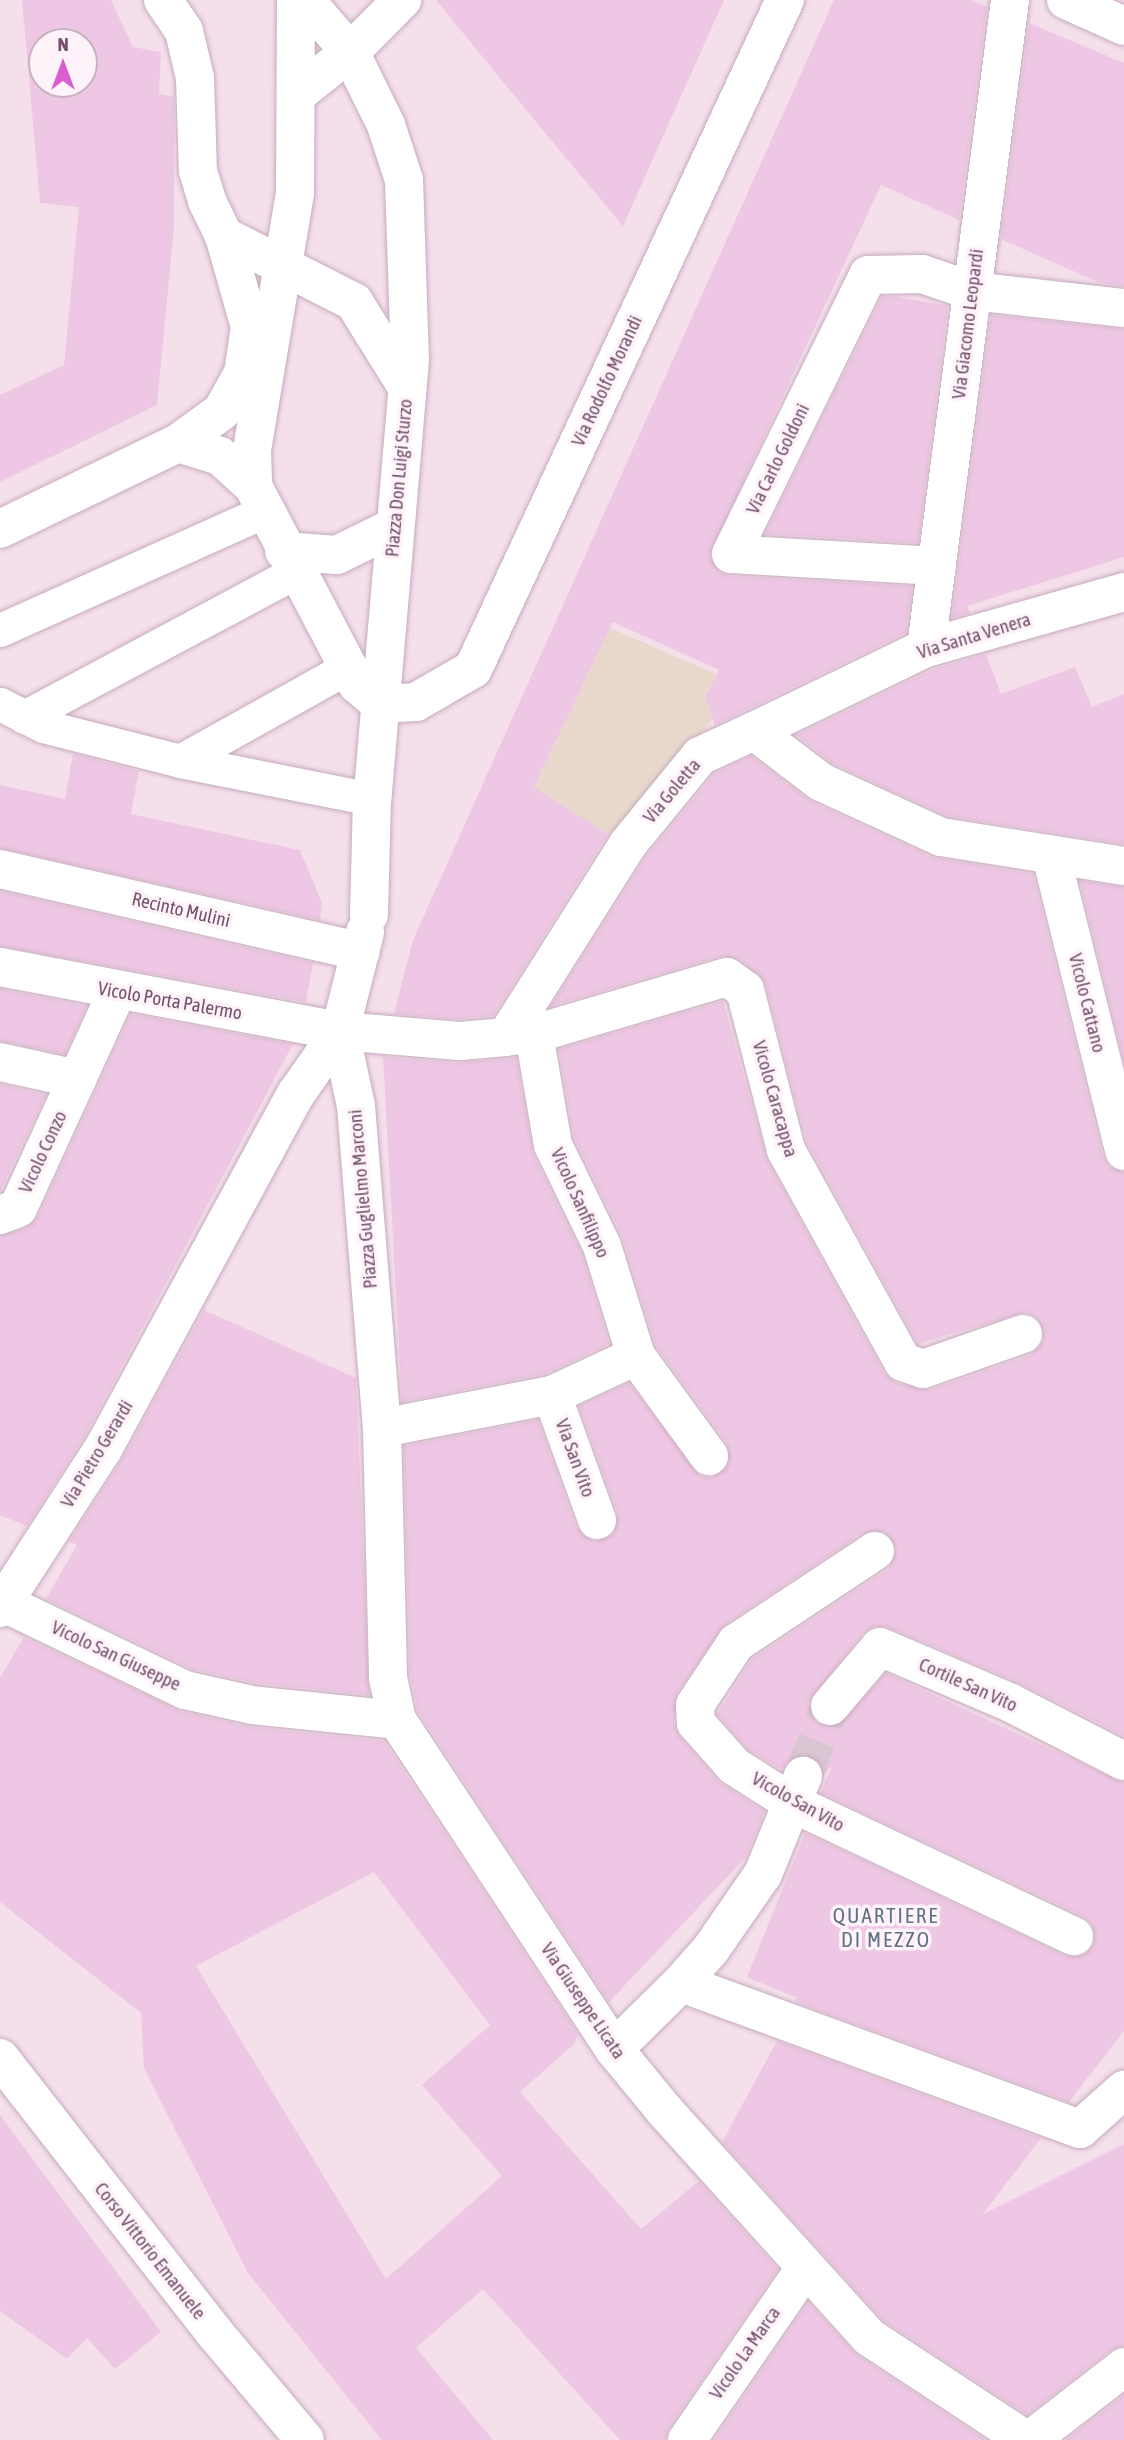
<!DOCTYPE html>
<style>
body{margin:0}
#map{position:relative;width:1124px;height:2440px;overflow:hidden;background:#fbedf5;font-family:"Asap Condensed",sans-serif}
div>[style]{position:absolute}
[style*='--x']{left:calc(var(--x)*1px);top:calc(var(--y)*1px);width:calc(var(--w)*1px);rotate:calc(var(--a)*1deg)}
.residential>*{inset:0;background:#f4dfeb}
.green>*{inset:0;background:#e8d9cc}
.building>*{inset:0;background:#eec7e4}
.minor-tunnel>*{height:38px;margin-top:-19px;transform-origin:0;background:repeating-linear-gradient(90deg,#dac6d3 0 38px,transparent 0 57px)}
.roads{filter:drop-shadow(0 0 2px #c6abbe) drop-shadow(0 0 2px #c6abbe)}
.service>*{height:33px;margin:-16.5px;padding:0 16.5px;transform-origin:16.5px;border-radius:16.5px;background:#fff}
.minor>*{height:38px;margin:-19px;padding:0 19px;transform-origin:19px;border-radius:19px;background:#fff}
.tertiary>*{height:38px;margin:-19px;padding:0 19px;transform-origin:19px;border-radius:19px;background:#fff}
span{translate:-50% -50%;white-space:nowrap;text-align:center;line-height:1.15;-webkit-text-stroke:7px #fef3f9;paint-order:stroke}
.street-label{font-size:19px;color:#75516e}
.neighbourhood-label{font-size:21px;color:#607183;letter-spacing:2px}
.north{position:absolute;left:28px;top:28px;width:70px;height:70px;box-sizing:border-box;background:#fef3f9;border:2px solid #c7b2c1;border-radius:50%;rotate:0deg;font-size:19px;font-weight:700;line-height:28px;text-align:center;color:#75516e}
.north::after{content:'';display:block;margin:auto;width:24px;height:32px;background:#d95ecf;clip-path:polygon(50% 0,100% 100%,50% 72%,0 100%)}
</style>
<div id="map">
<div class="residential">
<i style="clip-path:polygon(evenodd,0 0,1124px 0,1124px 2440px,0 2440px,0 0,42px 42px,84px 42px,84px 84px,42px 84px,42px 42px)"></i>
</div>
<div class="green">
<i style="clip-path:polygon(610px 628px,716px 674px,705px 696px,713px 719px,615px 838px,601px 829px,518px 821px)"></i>
</div>
<div class="building">
<i style="clip-path:polygon(evenodd,22px 0,111px 0,133px 47px,161px 52px,159px 94px,174px 97px,174px 227px,157px 405px,0 482px,0 395px,64px 365px,79px 207px,40px 203px,22px 0,42px 42px,84px 42px,84px 84px,42px 84px,42px 42px)"></i>
<i style="clip-path:polygon(436px 0,724px 0,623px 226px,546px 134px)"></i>
<i style="clip-path:polygon(834px 0,972px 0,987px 7px,959px 220px,881px 185px,709px 555px,719px 572px,730px 576px,912px 586px,906px 633px,715px 725px,705px 696px,719px 670px,613px 622px,534px 787px,608px 834px,493px 1016px,460px 1019px,394px 1014px,413px 940px)"></i>
<i style="clip-path:polygon(1029px 23px,1124px 63px,1124px 286px,1100px 283px,1001px 239px)"></i>
<i style="clip-path:polygon(892px 296px,948px 306px,918px 543px,765px 534px,882px 297px)"></i>
<i style="clip-path:polygon(991px 315px,1124px 329px,1124px 557px,967px 606px,970px 613px,952px 618px)"></i>
<i style="clip-path:polygon(986px 654px,1001px 694px,1075px 667px,1092px 707px,1124px 694px,1124px 844px,947px 816px,832px 763px,796px 735px,934px 669px)"></i>
<i style="clip-path:polygon(73px 754px,139px 771px,131px 814px,300px 850px,322px 903px,320px 920px,0 848px,0 785px,65px 799px)"></i>
<i style="clip-path:polygon(751px 756px,812px 802px,932px 857px,1033px 874px,1103px 1156px,1109px 1167px,1124px 1172px,1124px 1736px,1020px 1683px,888px 1627px,874px 1626px,863px 1633px,808px 1703px,816px 1723px,838px 1726px,886px 1673px,1124px 1783px,1124px 2031px,1069px 2102px,795px 2002px,797px 1998px,747px 1977px,805px 1833px,1065px 1956px,1086px 1954px,1094px 1945px,1092px 1924px,1083px 1916px,821px 1793px,832px 1766px,825px 1773px,820px 1762px,801px 1754px,789px 1759px,782px 1770px,748px 1749px,717px 1714px,752px 1659px,888px 1569px,897px 1550px,885px 1532px,863px 1533px,724px 1625px,677px 1693px,674px 1724px,680px 1737px,718px 1781px,765px 1812px,746px 1857px,609px 2002px,418px 1711px,410px 1675px,404px 1446px,538px 1420px,576px 1527px,594px 1542px,614px 1534px,618px 1513px,579px 1406px,629px 1383px,700px 1476px,712px 1478px,729px 1464px,727px 1443px,656px 1346px,622px 1236px,574px 1138px,559px 1049px,723px 1001px,767px 1160px,884px 1373px,896px 1383px,930px 1390px,1030px 1355px,1044px 1339px,1038px 1318px,1026px 1312px,918px 1344px,807px 1142px,766px 985px,740px 959px,721px 956px,551px 1006px,646px 857px,714px 774px)"></i>
<i style="clip-path:polygon(1080px 881px,1124px 887px,1124px 1060px)"></i>
<i style="clip-path:polygon(0 891px,313px 963px,306px 1002px,0 946px)"></i>
<i style="clip-path:polygon(0 989px,87px 1006px,65px 1054px,0 1041px)"></i>
<i style="clip-path:polygon(131px 1014px,293px 1044px,84px 1438px,27px 1526px,0 1515px,0 1236px,26px 1228px,38px 1217px)"></i>
<i style="clip-path:polygon(383px 1057px,458px 1063px,516px 1058px,533px 1154px,582px 1254px,609px 1344px,545px 1374px,402px 1402px)"></i>
<i style="clip-path:polygon(0 1084px,46px 1095px,0 1192px)"></i>
<i style="clip-path:polygon(204px 1310px,356px 1378px,369px 1695px,256px 1683px,192px 1669px,46px 1599px,77px 1545px,69px 1542px,122px 1459px)"></i>
<i style="clip-path:polygon(evenodd,24px 1637px,180px 1711px,250px 1727px,384px 1741px,578px 2034px,574px 2044px,520px 2092px,641px 2229px,699px 2181px,778px 2269px,669px 2428px,665px 2440px,620px 2440px,483px 2289px,416px 2348px,493px 2440px,382px 2440px,248px 2273px,144px 2068px,141px 2013px,0 1902px,0 1678px,24px 1637px,374px 1872px,490px 2025px,422px 2085px,502px 2176px,386px 2279px,196px 1966px,374px 1872px)"></i>
<i style="clip-path:polygon(777px 2041px,1041px 2138px,983px 2214px,1124px 2144px,1124px 2346px,1111px 2350px,1027px 2415px,883px 2320px,722px 2142px)"></i>
<i style="clip-path:polygon(0 2115px,161px 2332px,115px 2369px,87px 2338px,67px 2359px,0 2311px)"></i>
<i style="clip-path:polygon(808px 2302px,857px 2355px,986px 2440px,714px 2440px)"></i>
<i style="clip-path:polygon(1124px 2395px,1124px 2440px,1066px 2440px)"></i>
</div>
<div class="minor-tunnel">
<i style="--x:803;--y:1776;--w:75;--a:-68.9"></i>
</div>
<div class="roads">
<div class="service">
<i style="--x:0;--y:630;--w:288;--a:-24.2"></i>
<i style="--x:0;--y:704;--w:48;--a:27.1"></i>
<i style="--x:43;--y:726;--w:141;--a:14.3"></i>
<i style="--x:180;--y:761;--w:196;--a:11.2"></i>
<i style="--x:24;--y:717;--w:308;--a:-28.1"></i>
<i style="--x:180;--y:761;--w:193;--a:-29.2"></i>
</div>
<div class="minor">
<i style="--x:1066;--y:0;--w:64;--a:24.1"></i>
<i style="--x:937;--y:566;--w:206;--a:-176.7"></i>
<i style="--x:731;--y:554;--w:311;--a:-63.8"></i>
<i style="--x:868;--y:275;--w:54;--a:-1.1"></i>
<i style="--x:922;--y:274;--w:53;--a:18.8"></i>
<i style="--x:972;--y:291;--w:153;--a:6.4"></i>
<i style="--x:926;--y:648;--w:653;--a:-82.61"></i>
<i style="--x:754;--y:731;--w:191;--a:-25.8"></i>
<i style="--x:926;--y:648;--w:206;--a:-15.8"></i>
<i style="--x:1051;--y:855;--w:305;--a:76.1"></i>
<i style="--x:0;--y:869;--w:370;--a:12.9"></i>
<i style="--x:0;--y:967;--w:346;--a:10.7"></i>
<i style="--x:340;--y:1031;--w:120;--a:4.8"></i>
<i style="--x:460;--y:1041;--w:46;--a:-5"></i>
<i style="--x:506;--y:1037;--w:228;--a:-57.7"></i>
<i style="--x:628;--y:844;--w:114;--a:-50.7"></i>
<i style="--x:700;--y:756;--w:60;--a:-24.8"></i>
<i style="--x:754;--y:731;--w:84;--a:37.3"></i>
<i style="--x:821;--y:782;--w:132;--a:24.6"></i>
<i style="--x:941;--y:837;--w:185;--a:9"></i>
<i style="--x:534;--y:1034;--w:201;--a:-16.5"></i>
<i style="--x:727;--y:977;--w:22;--a:36"></i>
<i style="--x:745;--y:990;--w:165;--a:75.6"></i>
<i style="--x:786;--y:1150;--w:242;--a:61.1"></i>
<i style="--x:903;--y:1362;--w:21;--a:19"></i>
<i style="--x:923;--y:1369;--w:106;--a:-19.3"></i>
<i style="--x:511;--y:1036;--w:23;--a:-5"></i>
<i style="--x:534;--y:1034;--w:113;--a:80.3"></i>
<i style="--x:553;--y:1145;--w:112;--a:64.1"></i>
<i style="--x:602;--y:1246;--w:115;--a:72.8"></i>
<i style="--x:636;--y:1356;--w:124;--a:53.9"></i>
<i style="--x:0;--y:1062;--w:79;--a:12.4"></i>
<i style="--x:0;--y:1215;--w:19;--a:-21"></i>
<i style="--x:18;--y:1208;--w:238;--a:-65.4"></i>
<i style="--x:552;--y:1395;--w:133;--a:70.2"></i>
<i style="--x:382;--y:1428;--w:173;--a:-11"></i>
<i style="--x:552;--y:1395;--w:93;--a:-24.9"></i>
<i style="--x:875;--y:1551;--w:167;--a:146.5"></i>
<i style="--x:736;--y:1643;--w:74;--a:123.5"></i>
<i style="--x:695;--y:1705;--w:18;--a:87"></i>
<i style="--x:696;--y:1723;--w:57;--a:48.5"></i>
<i style="--x:734;--y:1766;--w:69;--a:32.5"></i>
<i style="--x:792;--y:1803;--w:312;--a:25.3"></i>
<i style="--x:4;--y:1603;--w:201;--a:25.7"></i>
<i style="--x:185;--y:1690;--w:69;--a:12.6"></i>
<i style="--x:252;--y:1705;--w:146;--a:5.9"></i>
<i style="--x:830;--y:1706;--w:77;--a:-49.7"></i>
<i style="--x:880;--y:1647;--w:142;--a:23.1"></i>
<i style="--x:1011;--y:1703;--w:127;--a:27.2"></i>
<i style="--x:681;--y:1983;--w:45;--a:-48.6"></i>
<i style="--x:711;--y:1949;--w:91;--a:-55.3"></i>
<i style="--x:763;--y:1874;--w:106;--a:-67.8"></i>
<i style="--x:614;--y:2049;--w:94;--a:-44.6"></i>
<i style="--x:681;--y:1983;--w:425;--a:20.1"></i>
<i style="--x:1080;--y:2129;--w:59;--a:-41.6"></i>
<i style="--x:687;--y:2440;--w:209;--a:-55.5"></i>
<i style="--x:1030;--y:2440;--w:119;--a:-37.8"></i>
</div>
<div class="tertiary">
<i style="--x:163;--y:0;--w:37;--a:56"></i>
<i style="--x:184;--y:31;--w:48;--a:76.8"></i>
<i style="--x:195;--y:78;--w:93;--a:88.2"></i>
<i style="--x:198;--y:171;--w:31;--a:73"></i>
<i style="--x:207;--y:201;--w:39;--a:64"></i>
<i style="--x:224;--y:236;--w:146;--a:26.9"></i>
<i style="--x:354;--y:302;--w:100;--a:58.1"></i>
<i style="--x:296;--y:0;--w:193;--a:90.3"></i>
<i style="--x:295;--y:193;--w:262;--a:99.5"></i>
<i style="--x:252;--y:451;--w:35;--a:88"></i>
<i style="--x:253;--y:486;--w:224;--a:62.3"></i>
<i style="--x:357;--y:684;--w:30;--a:41"></i>
<i style="--x:380;--y:704;--w:36;--a:-3"></i>
<i style="--x:416;--y:702;--w:66;--a:-30.1"></i>
<i style="--x:473;--y:669;--w:738;--a:-65"></i>
<i style="--x:305;--y:0;--w:69;--a:49.1"></i>
<i style="--x:350;--y:52;--w:81;--a:63.7"></i>
<i style="--x:386;--y:125;--w:58;--a:71.9"></i>
<i style="--x:404;--y:180;--w:180;--a:88.1"></i>
<i style="--x:410;--y:360;--w:441;--a:94.9"></i>
<i style="--x:372;--y:799;--w:116;--a:91.5"></i>
<i style="--x:297;--y:94;--w:68;--a:-38.4"></i>
<i style="--x:350;--y:52;--w:74;--a:-45"></i>
<i style="--x:178;--y:443;--w:44;--a:17.2"></i>
<i style="--x:220;--y:456;--w:45;--a:42.3"></i>
<i style="--x:0;--y:529;--w:198;--a:-25.8"></i>
<i style="--x:178;--y:443;--w:54;--a:-36"></i>
<i style="--x:222;--y:411;--w:43;--a:-61.1"></i>
<i style="--x:243;--y:373;--w:47;--a:-81.3"></i>
<i style="--x:250;--y:327;--w:95;--a:-105.9"></i>
<i style="--x:284;--y:551;--w:53;--a:4.3"></i>
<i style="--x:337;--y:555;--w:64;--a:-26.2"></i>
<i style="--x:340;--y:1031;--w:77;--a:78"></i>
<i style="--x:356;--y:1106;--w:323;--a:85.4"></i>
<i style="--x:382;--y:1428;--w:250;--a:88.6"></i>
<i style="--x:388;--y:1678;--w:43;--a:77.9"></i>
<i style="--x:397;--y:1720;--w:394;--a:56.6"></i>
<i style="--x:614;--y:2049;--w:80;--a:50.6"></i>
<i style="--x:665;--y:2111;--w:304;--a:47.9"></i>
<i style="--x:869;--y:2337;--w:188;--a:33.3"></i>
<i style="--x:0;--y:1608;--w:189;--a:-57.1"></i>
<i style="--x:103;--y:1449;--w:404;--a:-61.5"></i>
<i style="--x:296;--y:1094;--w:77;--a:-55.1"></i>
<i style="--x:340;--y:1031;--w:102;--a:-75.8"></i>
<i style="--x:0;--y:2058;--w:348;--a:52"></i>
<i style="--x:214;--y:2332;--w:141;--a:49.9"></i>
</div>
</div>
<div class="street-label">
<span style="left:968px;top:324px;rotate:-83deg">Via Giacomo Leopardi</span>
<span style="left:607px;top:381px;rotate:-65deg">Via Rodolfo Morandi</span>
<span style="left:778px;top:459px;rotate:-64deg">Via Carlo Goldoni</span>
<span style="left:399px;top:478px;rotate:-85deg">Piazza Don Luigi Sturzo</span>
<span style="left:974px;top:636px;rotate:-17deg">Via Santa Venera</span>
<span style="left:672px;top:791px;rotate:-50deg">Via Goletta</span>
<span style="left:181px;top:910px;rotate:13deg">Recinto Mulini</span>
<span style="left:170px;top:1001px;rotate:10deg">Vicolo Porta Palermo</span>
<span style="left:1087px;top:1003px;rotate:76deg">Vicolo Cattano</span>
<span style="left:775px;top:1099px;rotate:74deg">Vicolo Caracappa</span>
<span style="left:43px;top:1152px;rotate:-65deg">Vicolo Conzo</span>
<span style="left:363px;top:1199px;rotate:-95deg">Piazza Guglielmo Marconi</span>
<span style="left:580px;top:1203px;rotate:66deg">Vicolo Sanfilippo</span>
<span style="left:97px;top:1454px;rotate:-59deg">Via Pietro Gerardi</span>
<span style="left:575px;top:1458px;rotate:70deg">Via San Vito</span>
<span style="left:116px;top:1656px;rotate:25deg">Vicolo San Giuseppe</span>
<span style="left:968px;top:1685px;rotate:24deg">Cortile San Vito</span>
<span style="left:798px;top:1802px;rotate:29deg">Vicolo San Vito</span>
<span style="left:583px;top:2001px;rotate:56deg">Via Giuseppe Licata</span>
<span style="left:150px;top:2251px;rotate:52deg">Corso Vittorio Emanuele</span>
<span style="left:745px;top:2353px;rotate:-55deg">Vicolo La Marca</span>
</div>
<div class="neighbourhood-label">
<span style="left:886px;top:1927px">QUARTIERE<br>DI MEZZO</span>
</div>
<div class="north">N</div>
</div>
